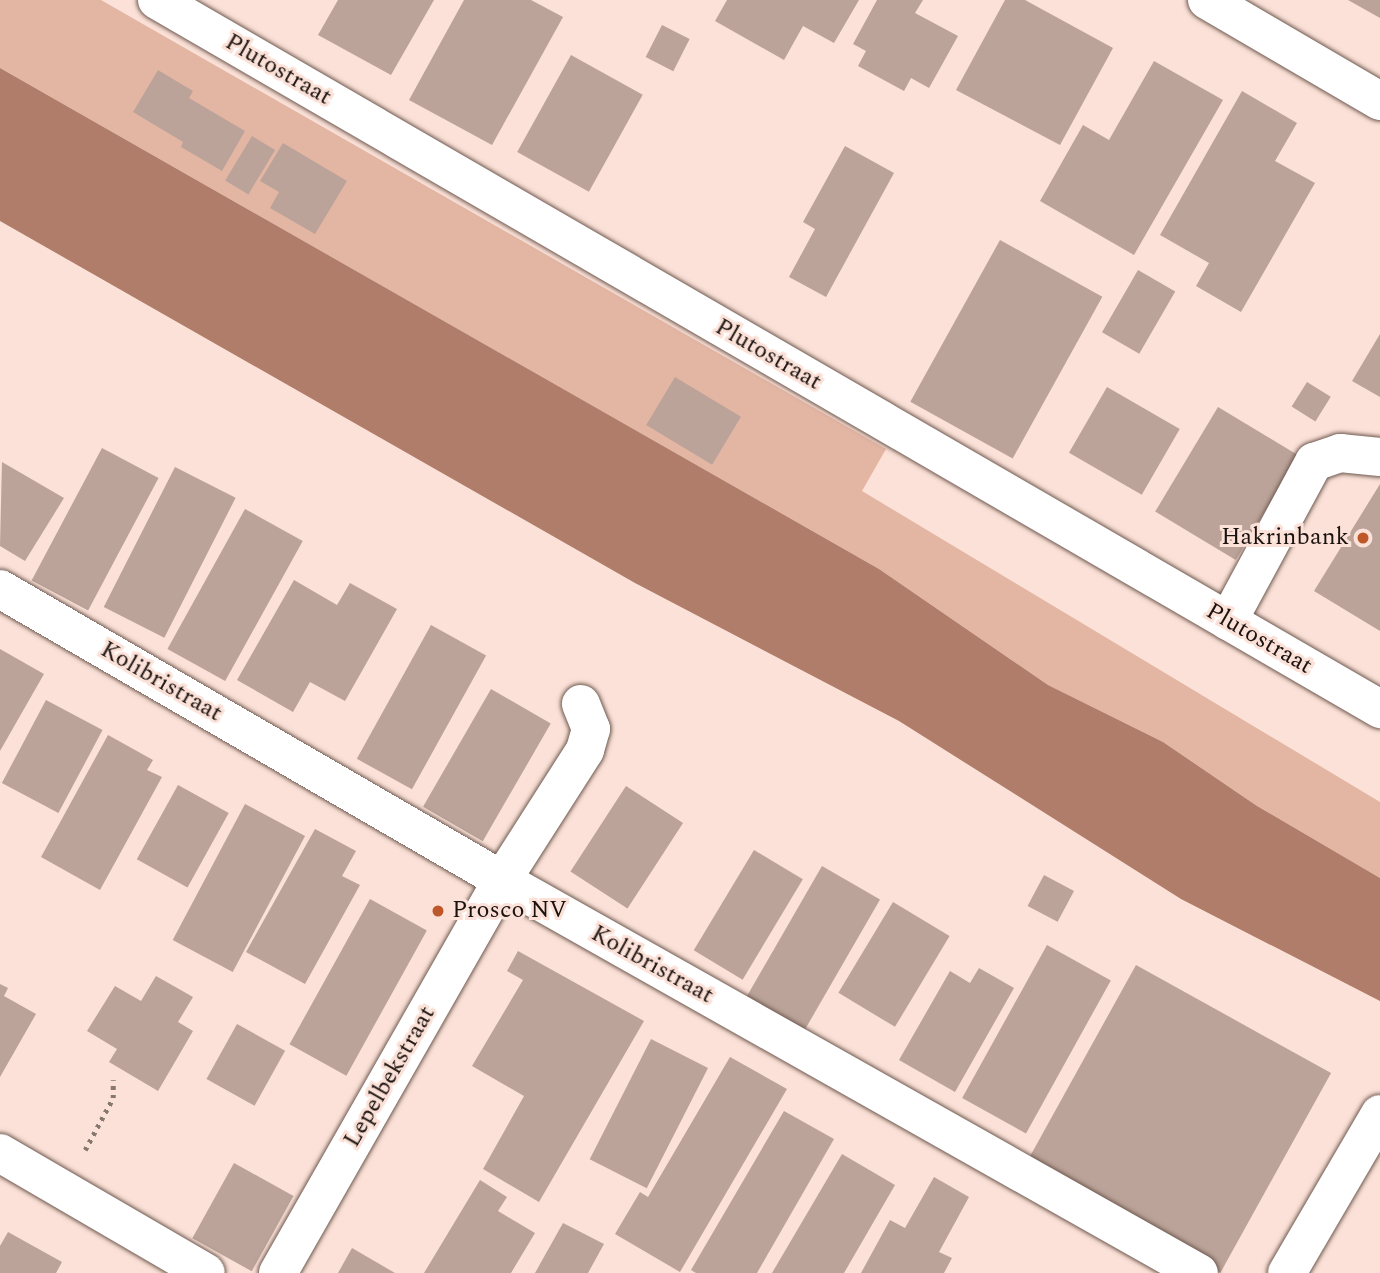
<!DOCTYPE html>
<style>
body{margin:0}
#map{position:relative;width:1380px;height:1273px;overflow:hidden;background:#fbe1d7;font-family:Spectral,serif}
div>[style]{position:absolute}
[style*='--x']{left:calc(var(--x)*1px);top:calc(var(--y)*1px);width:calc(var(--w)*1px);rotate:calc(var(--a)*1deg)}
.green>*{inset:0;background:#e3b6a4}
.water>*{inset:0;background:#af7d69}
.building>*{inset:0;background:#bba399;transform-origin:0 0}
.path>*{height:4.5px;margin-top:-2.25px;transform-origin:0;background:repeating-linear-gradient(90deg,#887771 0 3.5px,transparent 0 8.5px)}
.roads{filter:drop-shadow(0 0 2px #6e5950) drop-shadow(0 0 2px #6e5950)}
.minor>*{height:38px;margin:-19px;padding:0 19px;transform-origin:19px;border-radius:19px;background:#fff}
.dots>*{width:19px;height:19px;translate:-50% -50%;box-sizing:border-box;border:4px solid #fbe1d7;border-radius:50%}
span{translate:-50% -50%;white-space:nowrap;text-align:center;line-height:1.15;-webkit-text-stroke:6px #fbe1d7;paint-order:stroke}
.street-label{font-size:24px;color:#1a120f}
.poi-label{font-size:24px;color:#1a120f}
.right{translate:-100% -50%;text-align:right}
.left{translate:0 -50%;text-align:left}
</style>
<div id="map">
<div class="green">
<i style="clip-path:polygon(0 0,101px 0,886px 449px,862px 491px,1380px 802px,1380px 878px,1257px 806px,1163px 742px,1048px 685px,879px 569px,0 68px)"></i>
</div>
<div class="water">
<i style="clip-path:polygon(0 68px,879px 569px,1048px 685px,1163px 742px,1257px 806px,1380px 878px,1380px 1001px,1181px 899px,899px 721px,635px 583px,0 221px)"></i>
</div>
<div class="building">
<i style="clip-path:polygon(338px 0,434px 0,391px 75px,318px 35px)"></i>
<i style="clip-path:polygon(464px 0,531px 0,563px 17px,492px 145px,409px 100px)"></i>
<i style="clip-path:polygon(727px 0,859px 0,834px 43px,803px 26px,784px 60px,715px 21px)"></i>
<i style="clip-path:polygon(877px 0,923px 0,915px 13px,958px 36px,929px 88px,911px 78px,904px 91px,858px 66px,866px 51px,853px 44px)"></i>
<i style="clip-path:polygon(1005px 0,1025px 0,1113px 48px,1060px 145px,956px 90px)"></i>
<i style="clip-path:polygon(1348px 0,1380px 0,1380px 18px)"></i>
<i style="left:662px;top:25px;width:31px;height:36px;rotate:27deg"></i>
<i style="left:571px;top:55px;width:82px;height:111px;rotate:29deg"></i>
<i style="clip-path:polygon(1154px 61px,1223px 100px,1134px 255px,1040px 201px,1083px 125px,1109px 140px)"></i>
<i style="clip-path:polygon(158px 70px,193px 91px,189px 98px,245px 131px,222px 171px,181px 147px,183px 142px,133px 112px)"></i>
<i style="clip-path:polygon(1242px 91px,1297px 123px,1275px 161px,1315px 183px,1241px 312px,1196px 286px,1209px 263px,1160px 235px)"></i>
<i style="left:252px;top:136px;width:27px;height:52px;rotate:31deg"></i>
<i style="clip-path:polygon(283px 143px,347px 181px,315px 234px,270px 208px,279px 192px,260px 181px)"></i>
<i style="clip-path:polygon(845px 146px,894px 173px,826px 297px,789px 277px,815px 229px,803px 222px)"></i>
<i style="left:1000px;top:240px;width:117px;height:185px;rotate:29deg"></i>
<i style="left:1138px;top:270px;width:43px;height:72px;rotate:30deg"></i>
<i style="clip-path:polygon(1380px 334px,1380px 397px,1352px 381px)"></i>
<i style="left:675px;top:377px;width:77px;height:56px;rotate:31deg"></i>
<i style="left:1307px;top:382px;width:28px;height:29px;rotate:32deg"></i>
<i style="left:1107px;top:387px;width:84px;height:76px;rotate:30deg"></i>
<i style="left:1218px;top:407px;width:94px;height:122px;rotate:31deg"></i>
<i style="left:102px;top:448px;width:64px;height:150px;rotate:28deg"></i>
<i style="clip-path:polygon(2px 462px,64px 498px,25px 561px,0 546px)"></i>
<i style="left:175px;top:467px;width:68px;height:157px;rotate:27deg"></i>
<i style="clip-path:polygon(1380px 484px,1380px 631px,1314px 591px)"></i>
<i style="left:245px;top:509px;width:66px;height:160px;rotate:29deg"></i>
<i style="clip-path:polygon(294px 580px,337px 605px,350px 583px,397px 609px,345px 701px,310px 682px,293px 712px,237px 680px)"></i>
<i style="left:431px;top:625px;width:63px;height:153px;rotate:29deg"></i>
<i style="clip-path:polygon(0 649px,44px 674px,0 751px)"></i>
<i style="left:491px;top:689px;width:69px;height:136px;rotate:30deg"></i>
<i style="left:46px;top:700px;width:64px;height:94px;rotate:28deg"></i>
<i style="clip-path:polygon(108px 735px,153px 760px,147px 770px,162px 777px,100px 890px,41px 857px)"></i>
<i style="left:178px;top:785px;width:58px;height:85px;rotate:29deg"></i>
<i style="left:626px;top:786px;width:68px;height:102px;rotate:33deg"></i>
<i style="left:245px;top:804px;width:68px;height:154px;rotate:28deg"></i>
<i style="clip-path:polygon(315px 829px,356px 851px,342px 876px,360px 885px,305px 984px,246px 952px)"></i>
<i style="left:754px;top:850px;width:57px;height:117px;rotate:31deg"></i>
<i style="left:822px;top:866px;width:67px;height:161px;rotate:30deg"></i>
<i style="left:1044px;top:875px;width:34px;height:35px;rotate:28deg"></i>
<i style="left:370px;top:899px;width:65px;height:166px;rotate:29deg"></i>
<i style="left:893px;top:902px;width:66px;height:106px;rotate:31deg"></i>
<i style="left:1047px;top:945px;width:73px;height:175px;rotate:29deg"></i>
<i style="clip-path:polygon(518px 951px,644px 1021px,539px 1202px,483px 1169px,524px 1096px,472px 1066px,523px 980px,507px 971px)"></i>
<i style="left:1136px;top:965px;width:223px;height:228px;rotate:29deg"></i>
<i style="clip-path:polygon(979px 968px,1014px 988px,955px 1092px,899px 1060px,950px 971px,970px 983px)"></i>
<i style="clip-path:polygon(156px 976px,193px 997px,178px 1022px,193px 1031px,158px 1091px,109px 1062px,117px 1049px,87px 1031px,115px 986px,141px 1001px)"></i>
<i style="clip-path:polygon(0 984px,8px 988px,4px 996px,36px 1014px,0 1077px)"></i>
<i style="left:237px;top:1024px;width:55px;height:63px;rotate:29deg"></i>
<i style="left:651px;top:1039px;width:64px;height:135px;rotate:27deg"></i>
<i style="clip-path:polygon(730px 1057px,787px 1089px,680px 1272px,615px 1234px,640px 1192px,648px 1197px)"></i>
<i style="clip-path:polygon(784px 1111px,834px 1139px,757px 1273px,696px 1273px,691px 1270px)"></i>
<i style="clip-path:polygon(842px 1154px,895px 1185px,844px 1273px,772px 1273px)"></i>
<i style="left:234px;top:1163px;width:68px;height:86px;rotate:29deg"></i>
<i style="clip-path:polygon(934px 1177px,969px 1197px,939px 1252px,952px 1258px,944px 1273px,861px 1273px,890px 1220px,905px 1228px)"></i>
<i style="clip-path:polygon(480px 1180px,507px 1197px,498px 1211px,535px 1233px,511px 1273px,424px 1273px)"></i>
<i style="clip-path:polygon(563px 1223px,604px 1244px,588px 1273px,535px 1273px)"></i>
<i style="clip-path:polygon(8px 1232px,62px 1262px,56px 1273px,0 1273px,0 1246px)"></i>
<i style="clip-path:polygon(352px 1248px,395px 1273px,338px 1273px)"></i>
</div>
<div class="path">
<i style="--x:85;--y:1150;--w:59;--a:-61.7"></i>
<i style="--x:113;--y:1098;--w:18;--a:-90"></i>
</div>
<div class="roads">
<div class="minor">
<i style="--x:157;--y:0;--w:1414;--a:30.1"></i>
<i style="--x:1207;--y:0;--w:200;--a:30.3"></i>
<i style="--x:0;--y:589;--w:580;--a:30.1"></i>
<i style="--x:502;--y:880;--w:800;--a:29.42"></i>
<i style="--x:1228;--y:621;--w:181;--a:-61.6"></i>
<i style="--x:1314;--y:462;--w:28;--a:-19"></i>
<i style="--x:1340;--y:453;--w:40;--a:5.7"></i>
<i style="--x:0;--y:1153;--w:238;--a:30.2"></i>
<i style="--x:278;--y:1273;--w:452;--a:-60.3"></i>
<i style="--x:502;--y:880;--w:154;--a:-57.4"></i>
<i style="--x:585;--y:750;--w:22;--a:-74"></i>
<i style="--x:591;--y:729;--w:27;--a:-112"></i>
<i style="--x:1287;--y:1273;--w:184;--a:-59.7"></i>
</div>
</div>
<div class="dots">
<i style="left:1363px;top:538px;background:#be582a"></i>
<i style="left:438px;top:911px;background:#be582a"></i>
</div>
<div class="street-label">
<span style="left:278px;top:70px;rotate:30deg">Plutostraat</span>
<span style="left:768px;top:355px;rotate:30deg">Plutostraat</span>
<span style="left:1259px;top:639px;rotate:30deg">Plutostraat</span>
<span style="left:161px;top:682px;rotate:30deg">Kolibristraat</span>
<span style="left:652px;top:965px;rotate:29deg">Kolibristraat</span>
<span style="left:390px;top:1077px;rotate:-60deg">Lepelbekstraat</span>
</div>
<div class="poi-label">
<span class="right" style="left:1349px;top:538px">Hakrinbank</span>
<span class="left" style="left:452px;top:911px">Prosco NV</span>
</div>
</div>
